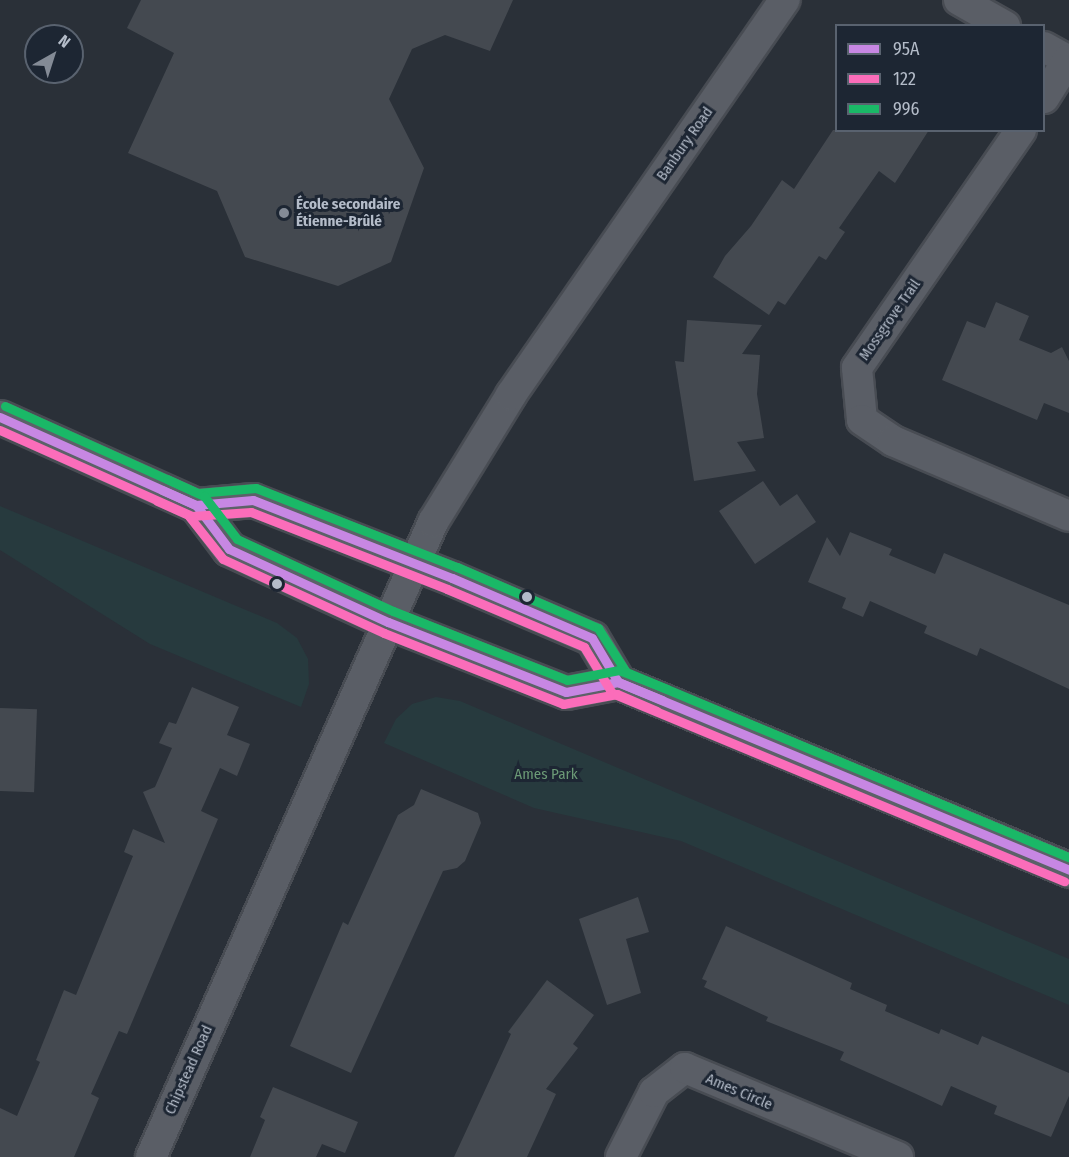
<!DOCTYPE html>
<meta charset="utf-8">
<style>
body{margin:0}
#map{position:relative;width:1069px;height:1157px;overflow:hidden;background:#2a3038;font-family:"Fira Sans Condensed",sans-serif}
div>[style]{position:absolute}
.green>*{inset:0;background:#273a3e}
.building>*{inset:0;background:#444950;transform-origin:0 0}
.roads{filter:drop-shadow(2px 0 #484c53) drop-shadow(-2px 0 #484c53) drop-shadow(0 2px #484c53) drop-shadow(0 -2px #484c53)}
.minor>*{height:30px;margin:-15px;padding:0 15px;transform-origin:15px;border-radius:15px;background:#5a5e66}
.major>*{height:33px;margin:-16.5px;padding:0 16.5px;transform-origin:16.5px;border-radius:16.5px;background:#5c6168}
.bus-1>*{height:9px;margin:-4.5px;padding:0 4.5px;transform-origin:4.5px;border-radius:4.5px;background:#c787e3}
.bus-2>*{height:9px;margin:-4.5px;padding:0 4.5px;transform-origin:4.5px;border-radius:4.5px;background:#fb6dba}
.bus-3>*{height:9px;margin:-4.5px;padding:0 4.5px;transform-origin:4.5px;border-radius:4.5px;background:#1ab867}
.dots>*{width:16px;height:16px;translate:-50% -50%;box-sizing:border-box;border:3px solid #1d2633;border-radius:50%}
span{translate:-50% -50%;white-space:nowrap;text-align:center;line-height:1.15;-webkit-text-stroke:6px #1d2633;paint-order:stroke}
.street-label{font-size:15px;color:#b4bcc9}
.poi-label{font-size:15px;color:#b4bcc9;font-weight:700}
.left{translate:0 -50%;text-align:left}
.park-label{font-size:15px;color:#6b9a76}
.legend{position:absolute;left:835px;top:24px;width:210px;height:108px;box-sizing:border-box;background:#1d2633;border:2px solid #59626f;margin:0;padding:8px 10px;list-style:none;font-size:18px;color:#b4bcc9}
.legend li{display:flex;align-items:center;gap:12px;height:30px}
.legend b{width:30px;border:2px solid #59626f}
.north{position:absolute;left:24px;top:24px;width:60px;height:60px;box-sizing:border-box;background:#1d2633;border:2px solid #59626f;border-radius:50%;rotate:39deg;font-size:16px;font-weight:700;line-height:24px;text-align:center;color:#b4bcc9}
.north::after{content:'';display:block;margin:auto;width:21px;height:27px;background:#848b96;clip-path:polygon(50% 0,100% 100%,50% 72%,0 100%)}
</style>
<div id="map">
<div class="green">
<i style="clip-path:polygon(0 506px,277px 623px,297px 638px,308px 659px,309px 684px,301px 707px,150px 644px,0 550px)"></i>
<i style="clip-path:polygon(436px 697px,460px 701px,1069px 959px,1069px 1005px,681px 841px,534px 808px,384px 743px,396px 719px,412px 704px)"></i>
</div>
<div class="building">
<i style="clip-path:polygon(141px 0,513px 0,490px 51px,445px 35px,412px 49px,389px 99px,424px 168px,391px 262px,338px 286px,245px 257px,217px 191px,128px 153px,174px 53px,127px 28px)"></i>
<i style="clip-path:polygon(833px 130px,929px 130px,895px 183px,879px 171px,839px 228px,845px 232px,826px 260px,819px 256px,785px 305px,778px 301px,769px 315px,713px 277px,725px 256px,751px 226px,782px 180px,794px 189px)"></i>
<i style="clip-path:polygon(996px 302px,1029px 316px,1019px 340px,1051px 353px,1062px 347px,1069px 361px,1069px 413px,1044px 403px,1037px 420px,942px 380px,967px 321px,985px 328px)"></i>
<i style="clip-path:polygon(687px 320px,762px 325px,742px 354px,760px 355px,757px 394px,764px 438px,737px 442px,756px 471px,694px 481px,675px 361px,684px 362px)"></i>
<i style="clip-path:polygon(763px 481px,780px 506px,797px 494px,816px 522px,755px 564px,719px 511px)"></i>
<i style="clip-path:polygon(850px 532px,892px 549px,889px 555px,935px 574px,944px 553px,1069px 605px,1069px 689px,980px 648px,977px 656px,924px 633px,927px 626px,870px 601px,863px 617px,842px 608px,846px 598px,808px 582px,827px 537px,840px 556px)"></i>
<i style="clip-path:polygon(192px 687px,239px 707px,227px 735px,250px 744px,237px 776px,220px 768px,201px 811px,218px 819px,127px 1034px,119px 1031px,91px 1094px,99px 1098px,74px 1157px,0 1157px,0 1108px,17px 1116px,40px 1062px,36px 1060px,64px 990px,76px 995px,133px 856px,124px 852px,133px 829px,165px 843px,143px 792px,155px 787px,172px 748px,159px 743px,169px 722px,176px 724px)"></i>
<i style="left:0;top:708px;width:37px;height:83px;rotate:2deg"></i>
<i style="clip-path:polygon(421px 789px,478px 813px,481px 823px,465px 861px,457px 868px,443px 871px,351px 1073px,290px 1046px,343px 922px,348px 925px,398px 815px,414px 805px)"></i>
<i style="clip-path:polygon(638px 897px,649px 932px,626px 939px,641px 993px,607px 1005px,579px 919px)"></i>
<i style="clip-path:polygon(726px 926px,852px 983px,850px 989px,887px 1005px,885px 1011px,939px 1034px,941px 1029px,978px 1045px,982px 1036px,1069px 1073px,1069px 1096px,1051px 1137px,994px 1114px,997px 1106px,951px 1086px,942px 1106px,914px 1093px,840px 1060px,844px 1052px,766px 1021px,768px 1017px,704px 987px,707px 981px,702px 979px)"></i>
<i style="clip-path:polygon(547px 980px,594px 1015px,573px 1044px,578px 1048px,546px 1089px,556px 1094px,527px 1157px,454px 1157px,511px 1034px,508px 1032px)"></i>
<i style="clip-path:polygon(273px 1087px,358px 1122px,345px 1153px,322px 1144px,316px 1157px,250px 1157px,265px 1120px,260px 1117px)"></i>
</div>
<div class="roads">
<div class="minor">
<i style="left:959px;top:0;width:53px;rotate:29.5deg"></i>
<i style="left:1044px;top:47px;width:29px;rotate:29deg"></i>
<i style="left:1044px;top:98px;width:45px;rotate:-57.7deg"></i>
<i style="left:1021px;top:130px;width:289px;rotate:124.6deg"></i>
<i style="left:857px;top:368px;width:52px;rotate:84.5deg"></i>
<i style="left:862px;top:420px;width:37px;rotate:34deg"></i>
<i style="left:893px;top:441px;width:191px;rotate:23.1deg"></i>
<i style="left:151px;top:1157px;width:695px;rotate:-66.05deg"></i>
<i style="left:433px;top:522px;width:149px;rotate:-58.4deg"></i>
<i style="left:511px;top:395px;width:481px;rotate:-55.3deg"></i>
<i style="left:621px;top:1157px;width:73px;rotate:-63.1deg"></i>
<i style="left:654px;top:1092px;width:39px;rotate:-38deg"></i>
<i style="left:685px;top:1068px;width:231px;rotate:22.7deg"></i>
</div>
<div class="major">
<i style="left:0;top:417px;width:215px;rotate:24.2deg"></i>
<i style="left:196px;top:505px;width:55px;rotate:53.1deg"></i>
<i style="left:229px;top:549px;width:175px;rotate:24.7deg"></i>
<i style="left:388px;top:622px;width:191px;rotate:21.5deg"></i>
<i style="left:566px;top:692px;width:53px;rotate:-10.9deg"></i>
<i style="left:618px;top:682px;width:489px;rotate:22.6deg"></i>
<i style="left:196px;top:505px;width:57px;rotate:-5deg"></i>
<i style="left:253px;top:500px;width:214px;rotate:21.4deg"></i>
<i style="left:452px;top:578px;width:152px;rotate:23.2deg"></i>
<i style="left:592px;top:638px;width:51px;rotate:59.4deg"></i>
</div>
</div>
<div class="bus-1">
<i style="left:0;top:417px;width:215px;rotate:24.2deg"></i>
<i style="left:196px;top:505px;width:57px;rotate:-5deg"></i>
<i style="left:253px;top:500px;width:214px;rotate:21.4deg"></i>
<i style="left:452px;top:578px;width:152px;rotate:23.2deg"></i>
<i style="left:592px;top:638px;width:51px;rotate:59.4deg"></i>
<i style="left:618px;top:682px;width:489px;rotate:22.6deg"></i>
<i style="left:162px;top:490px;width:37px;rotate:24deg"></i>
<i style="left:196px;top:505px;width:55px;rotate:53.1deg"></i>
<i style="left:229px;top:549px;width:175px;rotate:24.7deg"></i>
<i style="left:388px;top:622px;width:191px;rotate:21.5deg"></i>
<i style="left:566px;top:692px;width:53px;rotate:-10.9deg"></i>
<i style="left:618px;top:682px;width:48px;rotate:22.2deg"></i>
</div>
<div class="bus-2">
<i style="left:0;top:430px;width:210px;rotate:24.1deg"></i>
<i style="left:192px;top:516px;width:59px;rotate:-3.9deg"></i>
<i style="left:251px;top:512px;width:211px;rotate:21.4deg"></i>
<i style="left:447px;top:589px;width:149px;rotate:22.9deg"></i>
<i style="left:584px;top:647px;width:54px;rotate:58.7deg"></i>
<i style="left:612px;top:693px;width:490px;rotate:22.6deg"></i>
<i style="left:157px;top:501px;width:34px;rotate:24deg"></i>
<i style="left:188px;top:515px;width:56px;rotate:51.5deg"></i>
<i style="left:223px;top:559px;width:177px;rotate:24.7deg"></i>
<i style="left:384px;top:633px;width:193px;rotate:21.6deg"></i>
<i style="left:563px;top:704px;width:55px;rotate:-10.5deg"></i>
<i style="left:617px;top:694px;width:43px;rotate:23deg"></i>
</div>
<div class="bus-3">
<i style="left:5px;top:406px;width:212px;rotate:24.3deg"></i>
<i style="left:198px;top:493px;width:58px;rotate:-4.9deg"></i>
<i style="left:256px;top:488px;width:216px;rotate:21.5deg"></i>
<i style="left:457px;top:567px;width:154px;rotate:23.4deg"></i>
<i style="left:598px;top:628px;width:52px;rotate:57.5deg"></i>
<i style="left:626px;top:672px;width:480px;rotate:22.7deg"></i>
<i style="left:167px;top:479px;width:41px;rotate:24.7deg"></i>
<i style="left:204px;top:496px;width:54px;rotate:52.5deg"></i>
<i style="left:237px;top:539px;width:172px;rotate:24.8deg"></i>
<i style="left:393px;top:611px;width:187px;rotate:21.6deg"></i>
<i style="left:567px;top:680px;width:53px;rotate:-10.9deg"></i>
<i style="left:619px;top:670px;width:52px;rotate:21.6deg"></i>
</div>
<div class="dots">
<i style="left:284px;top:213px;background:#848b96"></i>
<i style="left:277px;top:584px;background:#b4bcc9"></i>
<i style="left:527px;top:597px;background:#b4bcc9"></i>
</div>
<div class="street-label">
<span style="left:685px;top:144px;rotate:-55deg">Banbury Road</span>
<span style="left:890px;top:320px;rotate:-55deg">Mossgrove Trail</span>
<span style="left:189px;top:1070px;rotate:-66deg">Chipstead Road</span>
<span style="left:739px;top:1092px;rotate:23deg">Ames Circle</span>
</div>
<div class="poi-label">
<span class="left" style="left:296px;top:213px">École secondaire<br>Étienne-Brûlé</span>
</div>
<div class="park-label">
<span style="left:546px;top:775px">Ames Park</span>
</div>
<ul class="legend">
<li><b style="height:8px;background:#c787e3"></b>95A</li>
<li><b style="height:8px;background:#fb6dba"></b>122</li>
<li><b style="height:8px;background:#1ab867"></b>996</li>
</ul>
<div class="north">N</div>
</div>
